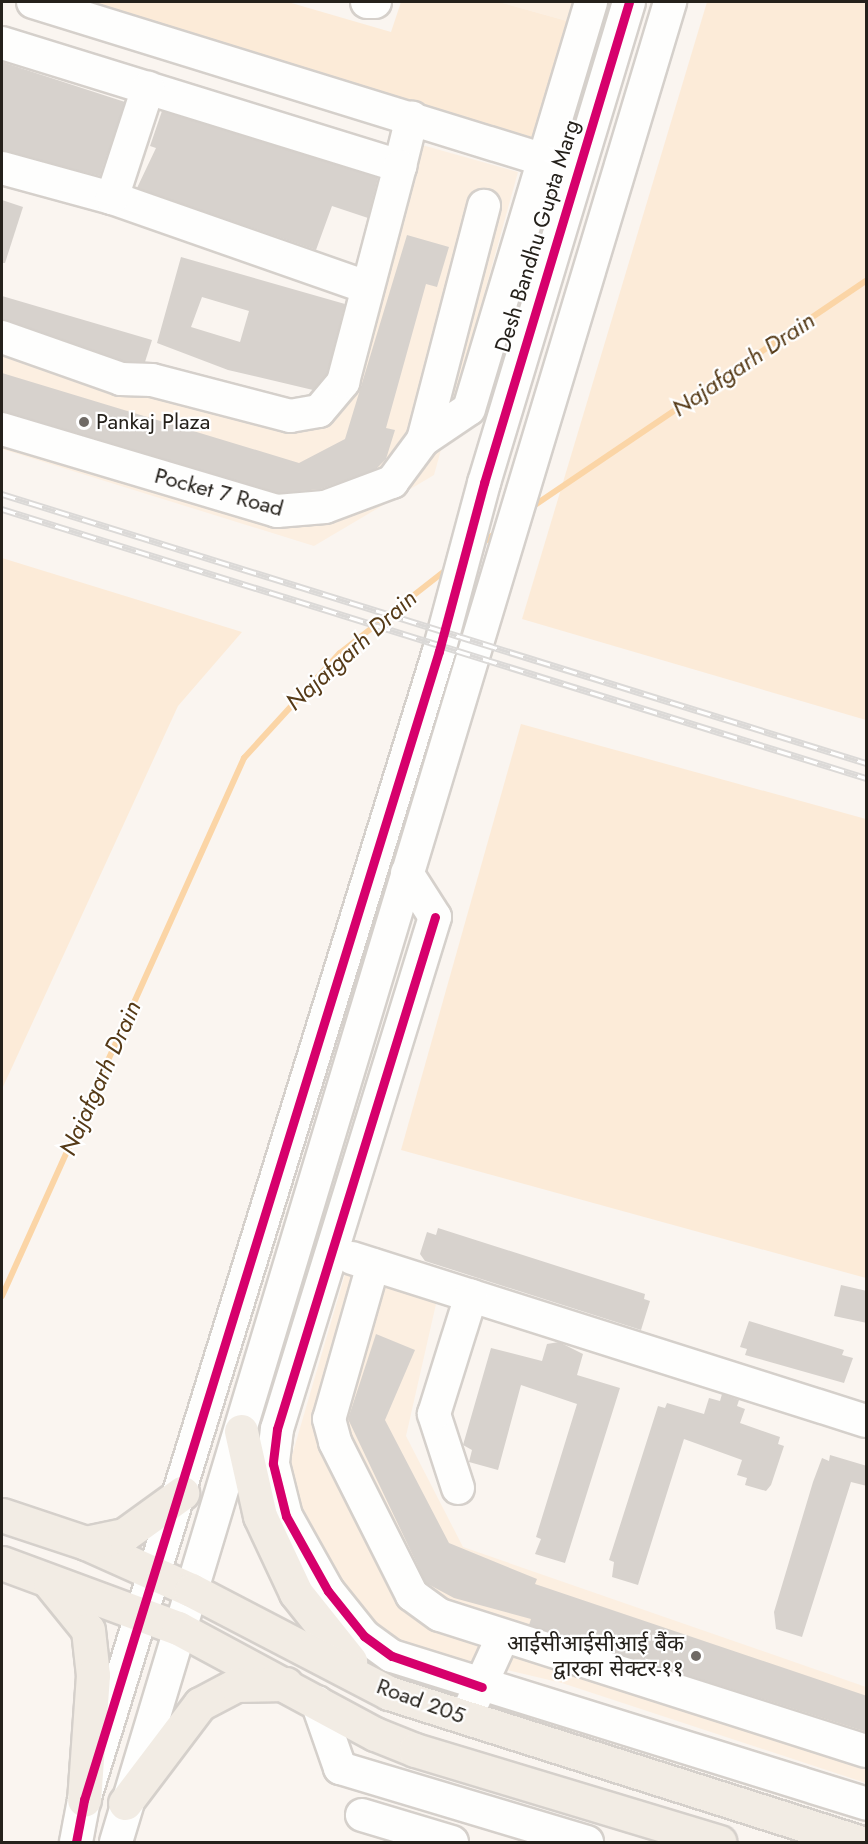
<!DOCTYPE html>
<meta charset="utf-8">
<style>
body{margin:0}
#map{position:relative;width:868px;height:1844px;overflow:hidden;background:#faf5f0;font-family:Jost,"Noto Sans Devanagari",sans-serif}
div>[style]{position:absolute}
.built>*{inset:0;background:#fcefe1}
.green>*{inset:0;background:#fcebd8}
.stream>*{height:6px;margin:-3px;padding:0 3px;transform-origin:3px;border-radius:3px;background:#fbd5a6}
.building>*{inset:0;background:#d7d2cd}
.roads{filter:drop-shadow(2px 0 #d5d0cb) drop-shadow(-2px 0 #d5d0cb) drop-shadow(0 2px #d5d0cb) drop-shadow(0 -2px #d5d0cb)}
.minor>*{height:32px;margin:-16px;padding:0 16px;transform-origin:16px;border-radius:16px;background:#fefefd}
.major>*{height:33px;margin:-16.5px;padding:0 16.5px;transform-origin:16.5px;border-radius:16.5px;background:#f2ece4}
.rail>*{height:7px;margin-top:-3.5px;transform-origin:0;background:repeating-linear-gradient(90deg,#fff 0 14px,#dbd9d7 0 28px);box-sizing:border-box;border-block:2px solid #dbd9d7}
.cycleway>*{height:9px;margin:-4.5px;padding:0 4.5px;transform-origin:4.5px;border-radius:4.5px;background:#d6006c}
.dots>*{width:16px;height:16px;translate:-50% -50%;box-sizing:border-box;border:3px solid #fff;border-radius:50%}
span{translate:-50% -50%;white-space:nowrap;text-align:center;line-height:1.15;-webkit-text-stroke:4.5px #fff;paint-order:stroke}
.street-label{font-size:22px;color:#25211b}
.poi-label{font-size:22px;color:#25211b}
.left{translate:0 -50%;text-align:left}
.right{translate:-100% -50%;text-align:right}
.water-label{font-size:24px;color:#553a17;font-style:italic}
.frame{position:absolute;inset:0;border:3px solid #25211b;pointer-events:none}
</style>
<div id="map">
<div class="built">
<i style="clip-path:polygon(499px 2px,573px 2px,567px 21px)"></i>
<i style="clip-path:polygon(422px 145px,518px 172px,434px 475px,314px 546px,2px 449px,2px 346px,282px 427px,344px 401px)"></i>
<i style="clip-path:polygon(346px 1271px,436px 1304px,406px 1436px,463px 1547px,866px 1687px,866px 1783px,562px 1683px,393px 1643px,369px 1624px,346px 1594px,299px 1509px,288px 1469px)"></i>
</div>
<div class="green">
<i style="clip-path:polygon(76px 2px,288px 2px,391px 32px,401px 2px,499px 2px,567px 21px,532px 137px)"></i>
<i style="clip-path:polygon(707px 2px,866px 2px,866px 720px,522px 619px)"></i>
<i style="clip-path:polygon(2px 558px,242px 632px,178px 706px,2px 1089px)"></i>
<i style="clip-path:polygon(521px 724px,866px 819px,866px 1278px,401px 1150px)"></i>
</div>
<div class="stream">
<i style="left:529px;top:509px;width:407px;rotate:-34.1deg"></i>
<i style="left:478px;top:546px;width:26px;rotate:-36deg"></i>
<i style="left:2px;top:1296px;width:590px;rotate:-65.78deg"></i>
<i style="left:244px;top:758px;width:142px;rotate:-47.6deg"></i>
<i style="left:340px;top:653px;width:141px;rotate:-38.1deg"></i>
</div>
<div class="building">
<i style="clip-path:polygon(2px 62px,125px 102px,100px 176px,2px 151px)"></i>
<i style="clip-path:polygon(162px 111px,378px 178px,368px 218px,332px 206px,316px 250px,137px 188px,156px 148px,150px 146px)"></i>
<i style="clip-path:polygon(2px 200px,23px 207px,5px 263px,2px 263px)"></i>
<i style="clip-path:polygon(407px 235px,449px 247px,437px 287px,426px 284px,386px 428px,395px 430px,386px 459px,376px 469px,321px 489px,279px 493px,2px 412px,2px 373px,299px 463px,345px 439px)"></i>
<i style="clip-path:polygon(evenodd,181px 257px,345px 304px,327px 374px,313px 390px,228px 370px,157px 343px,181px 257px,202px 297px,249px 311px,240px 342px,191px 327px,202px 297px)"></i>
<i style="clip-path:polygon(2px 296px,152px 340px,145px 362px,124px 361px,2px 319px)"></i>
<i style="clip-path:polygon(438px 1228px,645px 1294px,644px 1299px,650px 1301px,641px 1330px,425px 1261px,420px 1254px,427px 1232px,436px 1235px)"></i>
<i style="clip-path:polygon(841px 1285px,867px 1291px,867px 1323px,834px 1316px)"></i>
<i style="clip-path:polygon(749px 1321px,844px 1350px,842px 1355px,853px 1358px,844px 1383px,745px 1355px,747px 1349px,740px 1347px)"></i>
<i style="clip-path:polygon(376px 1334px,415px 1350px,385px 1420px,449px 1543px,537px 1579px,535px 1584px,867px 1696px,867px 1732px,529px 1625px,531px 1619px,454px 1598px,426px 1583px,348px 1419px)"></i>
<i style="clip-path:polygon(559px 1342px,583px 1354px,577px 1375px,620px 1388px,565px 1563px,535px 1554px,541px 1539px,536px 1537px,577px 1404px,521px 1385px,498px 1470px,469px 1462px,472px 1450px,463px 1445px,491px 1348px,542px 1361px,547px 1344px)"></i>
<i style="clip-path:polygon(722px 1394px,739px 1400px,737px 1406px,745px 1409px,740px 1423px,780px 1437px,778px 1444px,784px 1446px,771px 1485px,766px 1491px,745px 1485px,747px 1478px,737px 1475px,742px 1460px,684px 1439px,638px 1585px,612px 1577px,614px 1562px,609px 1560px,658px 1406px,665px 1408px,667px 1403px,704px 1414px,709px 1398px,720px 1401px)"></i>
<i style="clip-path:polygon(830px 1455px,867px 1466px,867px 1486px,851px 1482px,802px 1637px,776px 1629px,774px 1612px,813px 1482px,822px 1458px,829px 1461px)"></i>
</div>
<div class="roads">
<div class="minor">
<i style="left:33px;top:2px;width:559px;rotate:17.17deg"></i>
<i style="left:367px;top:2px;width:8px"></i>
<i style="left:2px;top:43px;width:417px;rotate:17.2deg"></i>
<i style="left:400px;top:166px;width:50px;rotate:-76.2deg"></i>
<i style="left:2px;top:168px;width:114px;rotate:15.3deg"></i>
<i style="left:112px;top:198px;width:269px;rotate:19.3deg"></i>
<i style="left:112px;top:198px;width:116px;rotate:-71.9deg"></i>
<i style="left:2px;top:337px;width:126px;rotate:19.4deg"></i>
<i style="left:121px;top:379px;width:31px;rotate:2deg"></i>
<i style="left:152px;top:380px;width:143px;rotate:14.6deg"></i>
<i style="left:290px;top:416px;width:29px;rotate:-10deg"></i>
<i style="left:319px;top:411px;width:38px;rotate:-50deg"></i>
<i style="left:343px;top:382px;width:223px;rotate:-75.2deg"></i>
<i style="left:2px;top:429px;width:287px;rotate:16.6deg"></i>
<i style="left:277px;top:511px;width:48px;rotate:-4.8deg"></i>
<i style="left:325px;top:507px;width:72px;rotate:-20.5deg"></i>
<i style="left:392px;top:482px;width:52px;rotate:-53.6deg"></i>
<i style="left:423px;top:440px;width:55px;rotate:-34deg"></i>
<i style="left:469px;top:409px;width:425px;rotate:-73.3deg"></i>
<i style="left:423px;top:440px;width:242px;rotate:-75.4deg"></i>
<i style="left:407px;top:873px;width:52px;rotate:57.5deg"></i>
<i style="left:435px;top:917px;width:536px;rotate:107.15deg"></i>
<i style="left:277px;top:1429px;width:35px;rotate:97deg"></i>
<i style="left:273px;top:1464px;width:54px;rotate:76deg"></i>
<i style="left:286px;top:1516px;width:86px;rotate:60.8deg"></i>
<i style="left:328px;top:1591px;width:58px;rotate:51.3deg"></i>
<i style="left:364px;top:1636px;width:34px;rotate:36deg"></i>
<i style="left:392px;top:1656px;width:497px;rotate:17.3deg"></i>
<i style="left:352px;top:1258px;width:539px;rotate:17.59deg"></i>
<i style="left:373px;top:1265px;width:160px;rotate:105.9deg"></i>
<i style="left:329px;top:1419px;width:24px;rotate:75deg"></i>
<i style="left:335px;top:1442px;width:171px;rotate:63.3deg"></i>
<i style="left:412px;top:1595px;width:34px;rotate:36deg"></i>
<i style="left:440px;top:1615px;width:447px;rotate:17.7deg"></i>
<i style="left:458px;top:1488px;width:78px;rotate:-108deg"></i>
<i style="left:434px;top:1414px;width:124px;rotate:-72.6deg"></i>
<i style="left:317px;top:1702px;width:70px;rotate:70.8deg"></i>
<i style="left:340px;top:1768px;width:258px;rotate:16.7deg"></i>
<i style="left:471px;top:1706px;width:77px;rotate:-65.4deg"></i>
<i style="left:362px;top:1815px;width:94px;rotate:16.7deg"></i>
<i style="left:76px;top:1842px;width:43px;rotate:-79.2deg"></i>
<i style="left:84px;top:1800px;width:1203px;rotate:-72.83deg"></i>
<i style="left:439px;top:651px;width:174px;rotate:-75deg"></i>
<i style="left:484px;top:483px;width:502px;rotate:-73.22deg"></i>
<i style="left:116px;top:1842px;width:1922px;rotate:-73.24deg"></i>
</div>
<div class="major">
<i style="left:241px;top:1431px;width:87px;rotate:77.4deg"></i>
<i style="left:260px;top:1516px;width:85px;rotate:64.9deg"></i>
<i style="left:296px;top:1593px;width:87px;rotate:51.5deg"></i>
<i style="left:2px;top:1515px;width:89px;rotate:18.4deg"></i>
<i style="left:86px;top:1543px;width:115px;rotate:24.1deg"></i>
<i style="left:191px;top:1590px;width:223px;rotate:27.5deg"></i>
<i style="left:389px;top:1693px;width:493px;rotate:17.6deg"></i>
<i style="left:86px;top:1543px;width:39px;rotate:-12deg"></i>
<i style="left:124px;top:1535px;width:72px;rotate:-35.9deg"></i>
<i style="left:2px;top:1563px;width:188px;rotate:20.3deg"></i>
<i style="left:178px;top:1628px;width:224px;rotate:28.3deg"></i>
<i style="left:375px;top:1734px;width:43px;rotate:21.8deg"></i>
<i style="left:415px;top:1750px;width:318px;rotate:16.8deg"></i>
<i style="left:50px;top:1583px;width:60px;rotate:51deg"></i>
<i style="left:88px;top:1630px;width:45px;rotate:83.7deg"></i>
<i style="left:93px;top:1675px;width:125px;rotate:94.1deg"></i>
<i style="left:125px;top:1803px;width:124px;rotate:-52.9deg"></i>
<i style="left:200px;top:1704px;width:41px;rotate:-27.8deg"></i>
<i style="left:236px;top:1685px;width:50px;rotate:-1.1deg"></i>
</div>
</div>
<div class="rail">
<i style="left:2px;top:494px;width:905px;rotate:17.29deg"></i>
<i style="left:2px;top:509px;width:905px;rotate:17.29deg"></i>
</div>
<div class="cycleway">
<i style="left:435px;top:917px;width:536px;rotate:107.15deg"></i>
<i style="left:277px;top:1429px;width:35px;rotate:97deg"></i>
<i style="left:273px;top:1464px;width:54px;rotate:76deg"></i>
<i style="left:286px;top:1516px;width:86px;rotate:60.8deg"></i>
<i style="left:328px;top:1591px;width:58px;rotate:51.3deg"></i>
<i style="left:364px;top:1636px;width:34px;rotate:36deg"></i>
<i style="left:392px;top:1656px;width:95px;rotate:19deg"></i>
<i style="left:76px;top:1842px;width:43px;rotate:-79.2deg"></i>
<i style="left:84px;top:1800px;width:1203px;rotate:-72.83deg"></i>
<i style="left:439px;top:651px;width:174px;rotate:-75deg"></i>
<i style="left:484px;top:483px;width:502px;rotate:-73.22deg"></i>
</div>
<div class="dots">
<i style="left:84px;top:422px;background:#706b66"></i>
<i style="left:696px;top:1656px;background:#706b66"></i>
</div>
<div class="street-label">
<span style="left:537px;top:236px;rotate:-73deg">Desh Bandhu Gupta Marg</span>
<span style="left:219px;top:492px;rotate:15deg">Pocket 7 Road</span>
<span style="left:421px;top:1701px;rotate:20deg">Road 205</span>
</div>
<div class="poi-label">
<span class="left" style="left:96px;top:422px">Pankaj Plaza</span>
<span class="right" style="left:684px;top:1656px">आईसीआईसीआई बैंक<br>द्वारका सेक्टर-११</span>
</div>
<div class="water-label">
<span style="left:743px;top:364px;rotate:-34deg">Najafgarh Drain</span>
<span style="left:351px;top:650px;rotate:-42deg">Najafgarh Drain</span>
<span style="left:100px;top:1078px;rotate:-66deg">Najafgarh Drain</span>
</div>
<div class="frame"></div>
</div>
